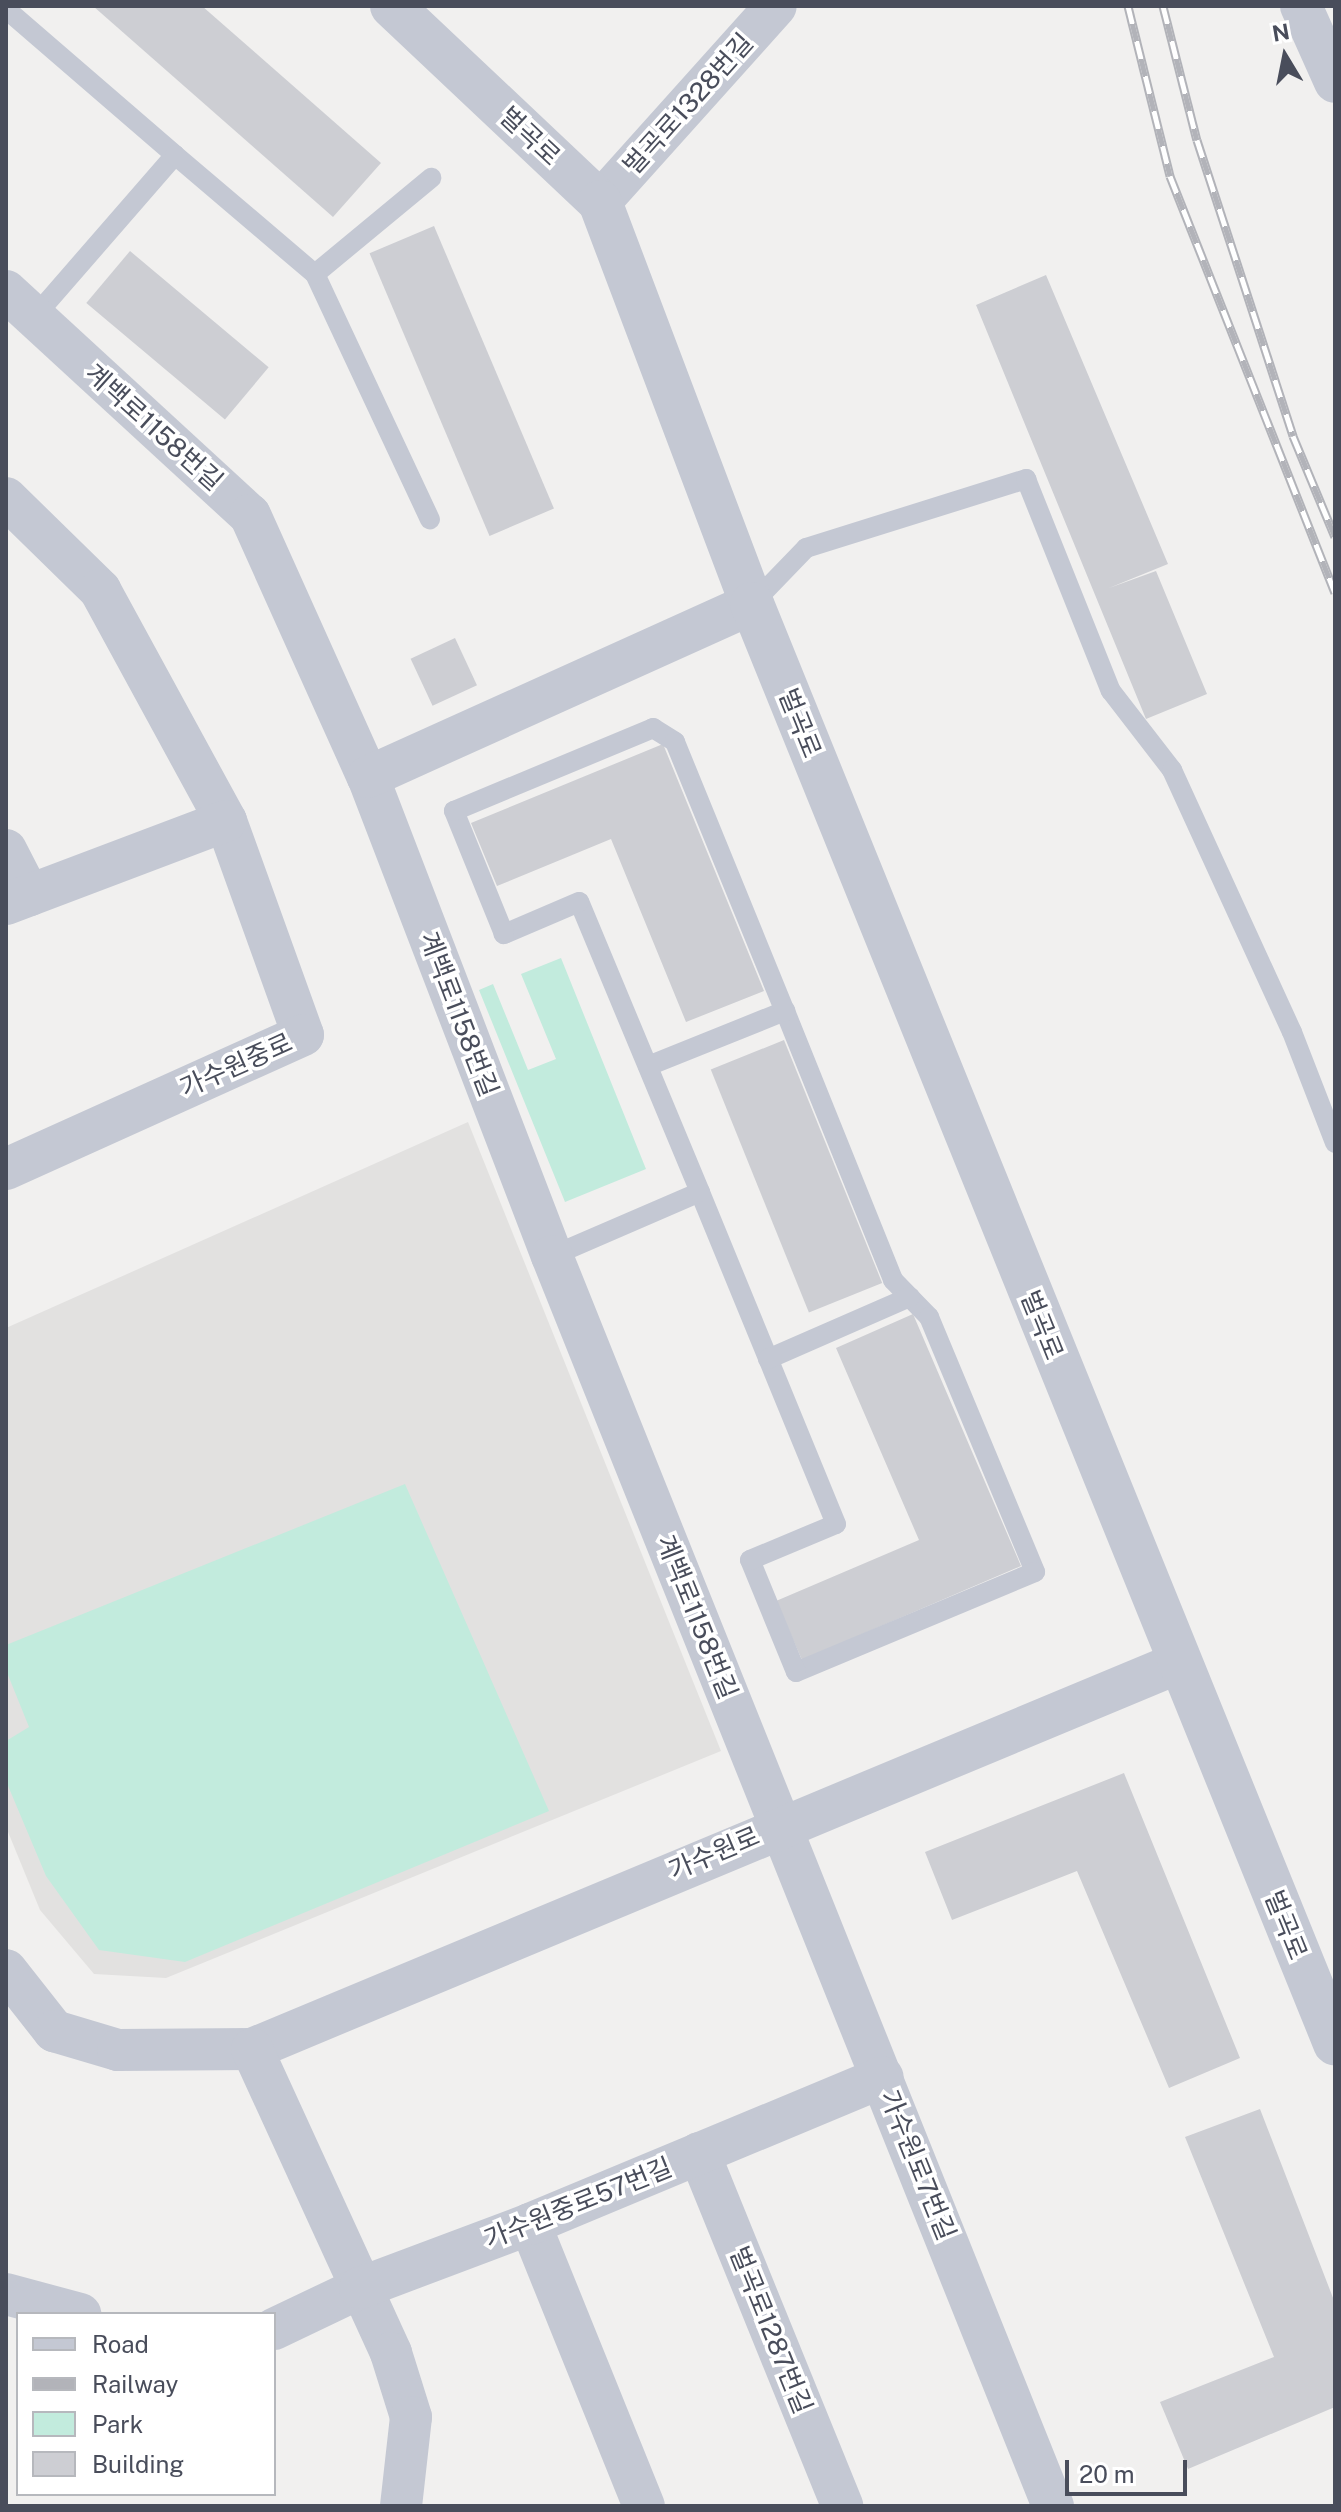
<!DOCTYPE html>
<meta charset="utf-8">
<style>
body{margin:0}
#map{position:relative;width:1341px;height:2512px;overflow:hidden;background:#f1f0ef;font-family:"Public Sans","Noto Sans KR",sans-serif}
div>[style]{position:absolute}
.education>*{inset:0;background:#e2e1e0}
.green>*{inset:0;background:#c2ebdd}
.building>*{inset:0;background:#cdced3;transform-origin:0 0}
.service>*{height:20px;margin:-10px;padding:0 10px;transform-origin:10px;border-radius:10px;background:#c4c8d3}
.minor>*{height:42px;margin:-21px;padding:0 21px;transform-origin:21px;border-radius:21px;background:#c4c8d3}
.tertiary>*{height:44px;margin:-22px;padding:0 22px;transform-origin:22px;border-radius:22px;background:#c4c8d3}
.rail>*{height:9px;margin-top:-4.5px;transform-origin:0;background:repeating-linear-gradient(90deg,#fff 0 18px,#b2b3b9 0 36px);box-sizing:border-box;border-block:2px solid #b2b3b9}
span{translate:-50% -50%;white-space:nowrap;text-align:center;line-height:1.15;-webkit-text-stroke:7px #fff;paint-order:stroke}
.street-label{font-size:26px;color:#494d5b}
.frame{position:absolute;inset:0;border:8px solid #494d5b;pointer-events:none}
.legend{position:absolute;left:16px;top:2312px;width:260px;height:184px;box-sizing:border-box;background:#fff;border:2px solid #b6b8bd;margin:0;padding:10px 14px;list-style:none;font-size:24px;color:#494d5b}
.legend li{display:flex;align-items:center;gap:16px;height:40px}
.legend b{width:40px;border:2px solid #b6b8bd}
.north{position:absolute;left:1245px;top:16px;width:80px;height:80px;-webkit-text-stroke:6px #fff;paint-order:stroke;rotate:350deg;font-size:22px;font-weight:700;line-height:32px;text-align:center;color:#494d5b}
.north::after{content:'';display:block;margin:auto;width:28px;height:36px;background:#494d5b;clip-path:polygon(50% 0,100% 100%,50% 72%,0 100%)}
.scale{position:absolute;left:1065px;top:2460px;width:122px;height:36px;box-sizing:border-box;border:4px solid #494d5b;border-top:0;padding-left:10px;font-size:24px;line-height:28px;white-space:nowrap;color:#494d5b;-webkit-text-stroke:6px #fff;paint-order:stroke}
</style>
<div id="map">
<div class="education">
<i style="clip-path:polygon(468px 1122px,721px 1751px,166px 1978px,94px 1974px,40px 1910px,6px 1827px,6px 1328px)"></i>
</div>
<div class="green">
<i style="clip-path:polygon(561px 958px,646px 1169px,565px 1202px,479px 990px,493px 984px,528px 1070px,556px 1059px,521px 974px)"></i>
<i style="clip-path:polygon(405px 1484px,549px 1811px,185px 1962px,99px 1950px,46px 1876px,6px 1781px,6px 1741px,29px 1727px,6px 1670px,6px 1645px)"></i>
</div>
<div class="building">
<i style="clip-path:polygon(93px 6px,202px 6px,381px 163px,333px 217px)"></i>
<i style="left:434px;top:226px;width:307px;height:70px;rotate:67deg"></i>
<i style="left:130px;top:251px;width:181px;height:68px;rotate:40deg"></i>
<i style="clip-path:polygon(1046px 275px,1168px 564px,1109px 588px,1156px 571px,1207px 694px,1146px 719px,976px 305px)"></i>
<i style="left:455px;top:638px;width:52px;height:49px;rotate:65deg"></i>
<i style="clip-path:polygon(663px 744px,764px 991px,686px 1022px,611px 839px,497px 886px,471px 823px)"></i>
<i style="left:784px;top:1040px;width:262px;height:79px;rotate:68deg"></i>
<i style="clip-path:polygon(913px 1314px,1021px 1566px,802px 1660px,776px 1601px,919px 1540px,836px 1348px)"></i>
<i style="clip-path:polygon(1124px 1773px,1240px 2058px,1169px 2088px,1077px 1871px,952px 1920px,925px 1852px)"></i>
<i style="clip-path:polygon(1260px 2109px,1335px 2303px,1335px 2407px,1188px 2469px,1160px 2402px,1274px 2357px,1185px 2137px)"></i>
</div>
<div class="service">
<i style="left:6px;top:9px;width:223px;rotate:40.8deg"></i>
<i style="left:175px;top:155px;width:215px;rotate:131deg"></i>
<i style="left:175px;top:155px;width:184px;rotate:40.4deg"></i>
<i style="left:315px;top:274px;width:271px;rotate:64.9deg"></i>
<i style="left:315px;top:274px;width:151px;rotate:-39.6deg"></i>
<i style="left:752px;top:604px;width:78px;rotate:-46deg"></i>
<i style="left:806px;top:548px;width:231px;rotate:-17.4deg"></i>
<i style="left:1026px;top:479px;width:228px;rotate:68.2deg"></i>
<i style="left:1111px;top:691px;width:100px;rotate:52.3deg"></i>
<i style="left:1172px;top:770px;width:288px;rotate:65.4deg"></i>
<i style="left:1292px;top:1032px;width:119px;rotate:68.8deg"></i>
<i style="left:648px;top:1066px;width:148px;rotate:-21.9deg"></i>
<i style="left:785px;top:1011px;width:290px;rotate:68.1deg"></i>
<i style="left:893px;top:1280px;width:52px;rotate:45.8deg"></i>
<i style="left:929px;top:1317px;width:276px;rotate:67.4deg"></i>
<i style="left:1035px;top:1572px;width:259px;rotate:157.3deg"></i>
<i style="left:796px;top:1672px;width:121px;rotate:-112.3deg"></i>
<i style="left:750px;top:1560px;width:93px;rotate:-22.7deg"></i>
<i style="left:836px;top:1524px;width:359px;rotate:-112.3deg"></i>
<i style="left:552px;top:1256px;width:161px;rotate:-23.4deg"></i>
<i style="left:700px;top:1192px;width:314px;rotate:-112.6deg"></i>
<i style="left:579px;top:902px;width:82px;rotate:156.9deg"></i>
<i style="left:504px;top:934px;width:133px;rotate:-112.1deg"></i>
<i style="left:454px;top:811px;width:216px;rotate:-22.6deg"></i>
<i style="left:653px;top:728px;width:26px;rotate:32deg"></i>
<i style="left:675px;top:742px;width:291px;rotate:67.8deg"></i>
<i style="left:768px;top:1359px;width:155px;rotate:-23.6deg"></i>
</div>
<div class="minor">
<i style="left:1301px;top:6px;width:83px;rotate:65.9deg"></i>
<i style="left:600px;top:202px;width:263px;rotate:-48.1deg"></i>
<i style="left:6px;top:291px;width:331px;rotate:42.6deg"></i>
<i style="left:250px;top:515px;width:287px;rotate:65.8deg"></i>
<i style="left:368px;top:777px;width:513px;rotate:68.99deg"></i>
<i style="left:552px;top:1256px;width:1347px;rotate:68.16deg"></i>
<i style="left:6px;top:498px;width:132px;rotate:44.4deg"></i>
<i style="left:100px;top:590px;width:263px;rotate:61.4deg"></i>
<i style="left:226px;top:821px;width:227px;rotate:70.2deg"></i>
<i style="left:303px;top:1035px;width:326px;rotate:155.7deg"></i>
<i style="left:368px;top:777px;width:421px;rotate:-24.3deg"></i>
<i style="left:6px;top:850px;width:51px;rotate:62.9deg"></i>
<i style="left:6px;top:904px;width:235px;rotate:-20.7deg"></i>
<i style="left:6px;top:1970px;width:78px;rotate:51.8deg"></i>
<i style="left:54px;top:2031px;width:67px;rotate:16.5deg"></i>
<i style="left:118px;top:2050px;width:134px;rotate:-0.4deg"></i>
<i style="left:252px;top:2049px;width:1003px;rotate:-22.63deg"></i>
<i style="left:252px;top:2049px;width:334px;rotate:65.4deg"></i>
<i style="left:391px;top:2353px;width:67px;rotate:72.6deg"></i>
<i style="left:411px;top:2417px;width:90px;rotate:96.4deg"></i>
<i style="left:699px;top:2153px;width:381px;rotate:67.9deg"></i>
<i style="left:530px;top:2224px;width:304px;rotate:68deg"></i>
<i style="left:6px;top:2294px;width:77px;rotate:15.1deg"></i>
<i style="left:274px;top:2329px;width:95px;rotate:-25.5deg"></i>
<i style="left:360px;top:2288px;width:182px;rotate:-20.6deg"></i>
<i style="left:530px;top:2224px;width:382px;rotate:-22.6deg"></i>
</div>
<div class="tertiary">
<i style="left:392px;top:6px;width:286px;rotate:43.3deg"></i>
<i style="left:600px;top:202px;width:430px;rotate:69.3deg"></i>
<i style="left:752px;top:604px;width:1553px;rotate:67.95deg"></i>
</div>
<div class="rail">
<i style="left:1128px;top:6px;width:175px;rotate:76.1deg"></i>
<i style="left:1170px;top:176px;width:448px;rotate:68.4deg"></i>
<i style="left:1163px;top:6px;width:138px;rotate:75.8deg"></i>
<i style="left:1197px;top:140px;width:311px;rotate:72deg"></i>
<i style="left:1293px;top:436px;width:109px;rotate:67.4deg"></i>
</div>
<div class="street-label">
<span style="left:688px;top:104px;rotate:-48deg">벌곡로1328번길</span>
<span style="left:530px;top:136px;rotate:43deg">벌곡로</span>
<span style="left:154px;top:427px;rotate:42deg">계백로1158번길</span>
<span style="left:800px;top:723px;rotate:68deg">벌곡로</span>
<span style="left:459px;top:1014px;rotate:69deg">계백로1158번길</span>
<span style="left:236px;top:1065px;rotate:-24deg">가수원중로</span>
<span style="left:1042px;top:1325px;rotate:68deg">벌곡로</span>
<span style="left:697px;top:1617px;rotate:68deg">계백로1158번길</span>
<span style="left:714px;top:1853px;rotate:-23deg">가수원로</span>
<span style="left:1286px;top:1925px;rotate:68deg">벌곡로</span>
<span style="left:918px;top:2165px;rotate:68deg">가수원로7번길</span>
<span style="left:578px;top:2203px;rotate:-22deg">가수원중로57번길</span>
<span style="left:771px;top:2330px;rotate:68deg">벌곡로1287번길</span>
</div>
<div class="frame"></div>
<ul class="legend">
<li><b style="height:10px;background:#c4c8d3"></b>Road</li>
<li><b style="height:10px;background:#b2b3b9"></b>Railway</li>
<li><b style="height:22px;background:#c2ebdd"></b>Park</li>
<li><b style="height:22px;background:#cdced3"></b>Building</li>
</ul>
<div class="north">N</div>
<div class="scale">20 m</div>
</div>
